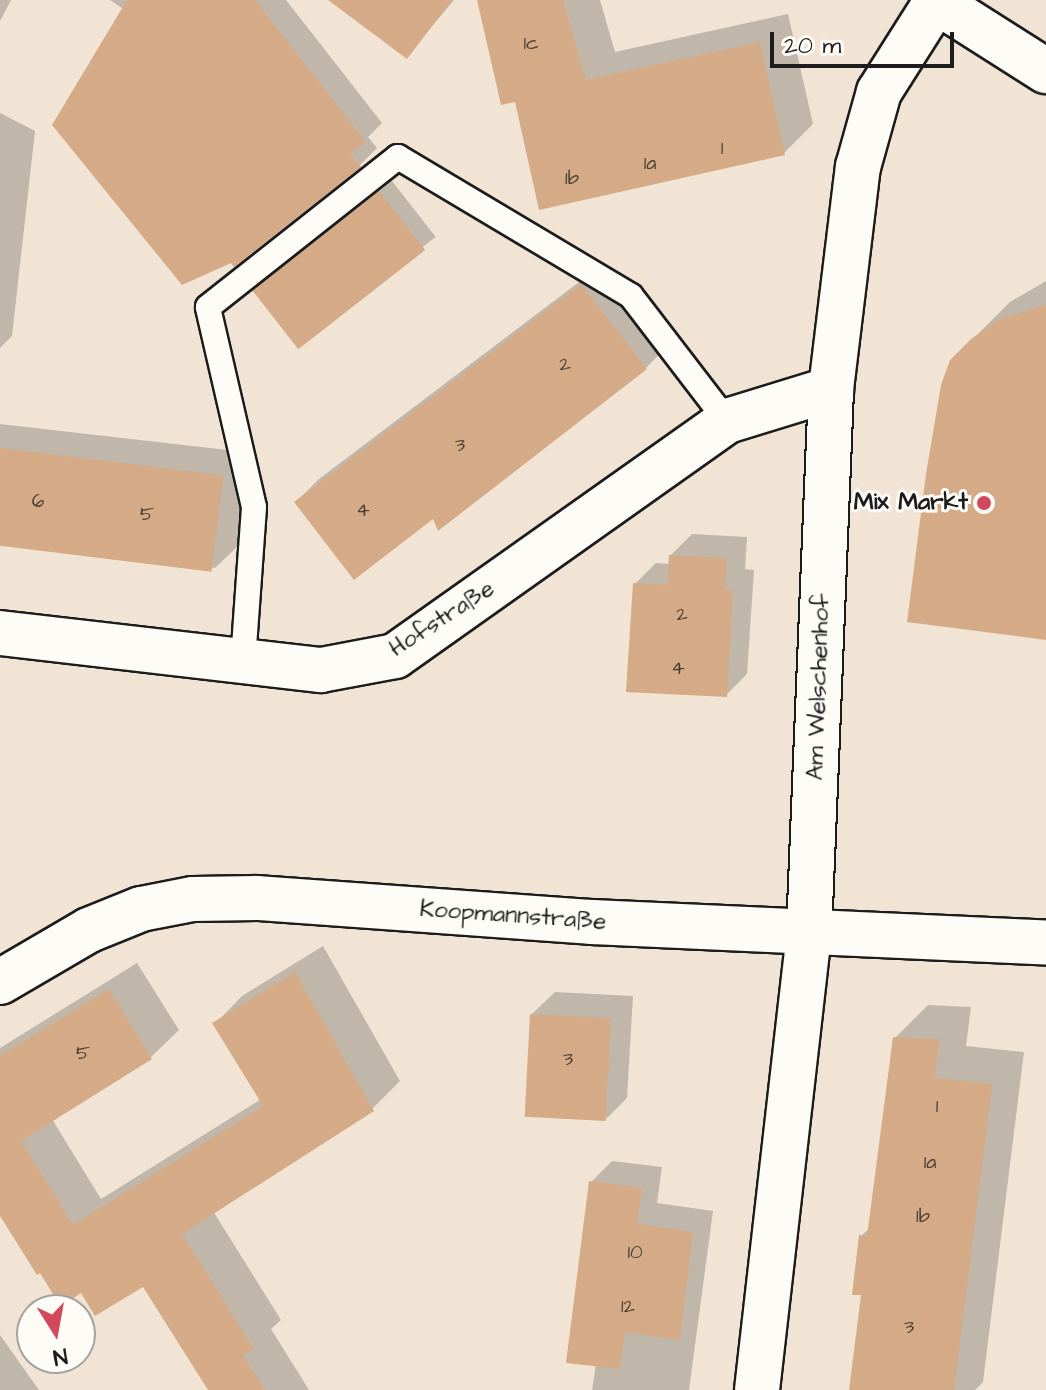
<!DOCTYPE html>
<meta charset="utf-8">
<style>
body{margin:0}
#map{position:relative;width:1046px;height:1390px;overflow:hidden;background:#f1e4d5;font-family:"Architects Daughter",sans-serif}
div>[style]{position:absolute}
.shadow>*{inset:0;background:#0003;transform-origin:0 0}
.building>*{inset:0;background:#d4ab86;transform-origin:0 0}
.roads{filter:drop-shadow(2px 0 #1c1c1c) drop-shadow(-2px 0 #1c1c1c) drop-shadow(0 2px #1c1c1c) drop-shadow(0 -2px #1c1c1c)}
.lane>*{height:24px;margin:-12px;padding:0 12px;transform-origin:12px;border-radius:12px;background:#fdfcf7}
.street>*{height:44px;margin:-22px;padding:0 22px;transform-origin:22px;border-radius:22px;background:#fdfcf7}
.secondary>*{height:44px;margin:-22px;padding:0 22px;transform-origin:22px;border-radius:22px;background:#fdfcf7}
.dots>*{width:22px;height:22px;translate:-50% -50%;box-sizing:border-box;border:4px solid #fdfcf7;border-radius:50%}
span{translate:-50% -50%;white-space:nowrap;text-align:center;line-height:1.15;-webkit-text-stroke:6px #fdfcf7;paint-order:stroke}
.number-label{font-size:20px;color:#4a4036}
.number-label span{-webkit-text-stroke-width:0}
.poi-label{font-size:24px;color:#1c1c1c;font-weight:700}
.right{translate:-100% -50%;text-align:right}
.street-label{font-size:24px;color:#1c1c1c}
.north{position:absolute;left:16px;top:1294px;width:80px;height:80px;box-sizing:border-box;background:#fdfcf7;border:2px solid #a3a29f;border-radius:50%;rotate:169deg;font-size:22px;font-weight:700;line-height:32px;text-align:center;color:#1c1c1c}
.north::after{content:'';display:block;margin:auto;width:28px;height:36px;background:#d1495b;clip-path:polygon(50% 0,100% 100%,50% 72%,0 100%)}
.scale{position:absolute;left:770px;top:32px;width:184px;height:36px;box-sizing:border-box;border:4px solid #1c1c1c;border-top:0;padding-left:10px;font-size:24px;line-height:28px;white-space:nowrap;color:#1c1c1c;-webkit-text-stroke:6px #fdfcf7;paint-order:stroke}
</style>
<div id="map">
<div class="shadow">
<i style="clip-path:polygon(0 0,11px 0,0 21px)"></i>
<i style="clip-path:polygon(110px 0,286px 0,382px 123px,368px 137px,377px 148px,359px 166px)"></i>
<i style="clip-path:polygon(331px 0,454px 0,407px 56px)"></i>
<i style="clip-path:polygon(487px 0,600px 0,615px 52px,788px 14px,813px 124px,784px 153px,517px 100px)"></i>
<i style="clip-path:polygon(0 113px,35px 131px,12px 336px,0 348px)"></i>
<i style="left:392px;top:181px;width:71px;height:176px;rotate:52deg"></i>
<i style="clip-path:polygon(604px 263px,668px 345px,646px 368px,434px 516px,296px 502px,319px 479px)"></i>
<i style="clip-path:polygon(1046px 281px,1046px 638px,951px 361px,1010px 302px)"></i>
<i style="clip-path:polygon(0 424px,245px 452px,238px 546px,215px 568px,0 544px)"></i>
<i style="clip-path:polygon(692px 534px,747px 537px,745px 569px,754px 570px,747px 674px,726px 695px,635px 584px,656px 563px,670px 564px,671px 555px)"></i>
<i style="clip-path:polygon(323px 946px,400px 1081px,372px 1109px,213px 1211px,281px 1320px,271px 1329px,309px 1390px,210px 1390px,144px 1284px,82px 1291px,0 1211px,0 1048px,137px 963px,179px 1030px,151px 1057px,52px 1119px,101px 1199px,261px 1099px,215px 1024px,242px 996px)"></i>
<i style="clip-path:polygon(555px 992px,633px 996px,627px 1098px,604px 1121px,532px 1014px)"></i>
<i style="clip-path:polygon(928px 1005px,971px 1007px,966px 1046px,1024px 1052px,983px 1382px,975px 1390px,851px 1390px,863px 1293px,861px 1236px,872px 1226px,895px 1038px)"></i>
<i style="clip-path:polygon(612px 1161px,662px 1167px,657px 1203px,713px 1211px,689px 1390px,592px 1390px,596px 1364px,591px 1182px)"></i>
<i style="clip-path:polygon(0 1335px,39px 1390px,0 1390px)"></i>
</div>
<div class="building">
<i style="clip-path:polygon(127px 0,255px 0,366px 142px,350px 154px,361px 167px,234px 267px,231px 263px,182px 285px,52px 125px)"></i>
<i style="clip-path:polygon(328px 0,452px 0,407px 59px)"></i>
<i style="clip-path:polygon(477px 0,563px 0,586px 80px,760px 42px,785px 155px,539px 210px,515px 102px,501px 105px)"></i>
<i style="left:379px;top:191px;width:75px;height:161px;rotate:52deg"></i>
<i style="clip-path:polygon(581px 284px,647px 369px,438px 531px,433px 519px,354px 580px,294px 502px)"></i>
<i style="clip-path:polygon(1046px 305px,1046px 640px,907px 622px,926px 474px,941px 385px,950px 360px,971px 339px,1000px 319px)"></i>
<i style="left:0;top:448px;width:225px;height:97px;rotate:7deg"></i>
<i style="clip-path:polygon(669px 555px,727px 558px,725px 589px,733px 590px,727px 697px,626px 692px,633px 583px,667px 585px)"></i>
<i style="clip-path:polygon(295px 972px,374px 1111px,182px 1234px,254px 1349px,243px 1356px,265px 1390px,208px 1390px,143px 1287px,95px 1316px,81px 1293px,61px 1307px,40px 1273px,37px 1275px,0 1216px,0 1056px,109px 989px,152px 1059px,21px 1141px,73px 1225px,263px 1106px,212px 1023px)"></i>
<i style="left:530px;top:1014px;width:81px;height:103px;rotate:3deg"></i>
<i style="clip-path:polygon(893px 1037px,939px 1039px,935px 1078px,992px 1084px,954px 1390px,849px 1390px,861px 1295px,852px 1295px,859px 1235px,867px 1236px)"></i>
<i style="clip-path:polygon(589px 1181px,642px 1188px,637px 1224px,693px 1232px,680px 1340px,625px 1332px,620px 1369px,566px 1363px)"></i>
</div>
<div class="roads">
<div class="lane">
<i style="left:243px;top:661px;width:154px;rotate:-85.9deg"></i>
<i style="left:254px;top:507px;width:205px;rotate:-103deg"></i>
<i style="left:208px;top:307px;width:242px;rotate:-38.3deg"></i>
<i style="left:398px;top:157px;width:271px;rotate:30.8deg"></i>
<i style="left:631px;top:296px;width:158px;rotate:52.5deg"></i>
</div>
<div class="street">
<i style="left:0;top:633px;width:323px;rotate:6.6deg"></i>
<i style="left:321px;top:670px;width:75px;rotate:-10.7deg"></i>
<i style="left:395px;top:656px;width:407px;rotate:-35.3deg"></i>
<i style="left:727px;top:421px;width:109px;rotate:-17.1deg"></i>
<i style="left:757px;top:1390px;width:460px;rotate:-83.5deg"></i>
</div>
<div class="secondary">
<i style="left:934px;top:0;width:133px;rotate:32.4deg"></i>
<i style="left:809px;top:933px;width:544px;rotate:-87.68deg"></i>
<i style="left:831px;top:389px;width:224px;rotate:-83.1deg"></i>
<i style="left:858px;top:167px;width:78px;rotate:-74.4deg"></i>
<i style="left:879px;top:92px;width:107px;rotate:-57.7deg"></i>
<i style="left:0;top:982px;width:103px;rotate:-30.3deg"></i>
<i style="left:89px;top:930px;width:56px;rotate:-22deg"></i>
<i style="left:141px;top:909px;width:53px;rotate:-10.9deg"></i>
<i style="left:193px;top:899px;width:64px;rotate:-0.9deg"></i>
<i style="left:257px;top:898px;width:336px;rotate:4.1deg"></i>
<i style="left:592px;top:922px;width:454px;rotate:2.6deg"></i>
</div>
</div>
<div class="dots">
<i style="left:984px;top:503px;background:#d1495b"></i>
</div>
<div class="number-label">
<span style="left:531px;top:43px">1c</span>
<span style="left:722px;top:148px">1</span>
<span style="left:650px;top:163px">1a</span>
<span style="left:572px;top:178px">1b</span>
<span style="left:565px;top:364px">2</span>
<span style="left:460px;top:445px">3</span>
<span style="left:38px;top:501px">6</span>
<span style="left:363px;top:510px">4</span>
<span style="left:147px;top:514px">5</span>
<span style="left:682px;top:614px">2</span>
<span style="left:678px;top:668px">4</span>
<span style="left:83px;top:1053px">5</span>
<span style="left:568px;top:1059px">3</span>
<span style="left:937px;top:1106px">1</span>
<span style="left:930px;top:1162px">1a</span>
<span style="left:923px;top:1216px">1b</span>
<span style="left:635px;top:1252px">10</span>
<span style="left:628px;top:1306px">12</span>
<span style="left:909px;top:1327px">3</span>
</div>
<div class="poi-label">
<span class="right" style="left:968px;top:503px">Mix Markt</span>
</div>
<div class="street-label">
<span style="left:442px;top:619px;rotate:-33deg">Hofstraße</span>
<span style="left:819px;top:687px;rotate:-88deg">Am Welschenhof</span>
<span style="left:513px;top:916px;rotate:4deg">Koopmannstraße</span>
</div>
<div class="north">N</div>
<div class="scale">20 m</div>
</div>
